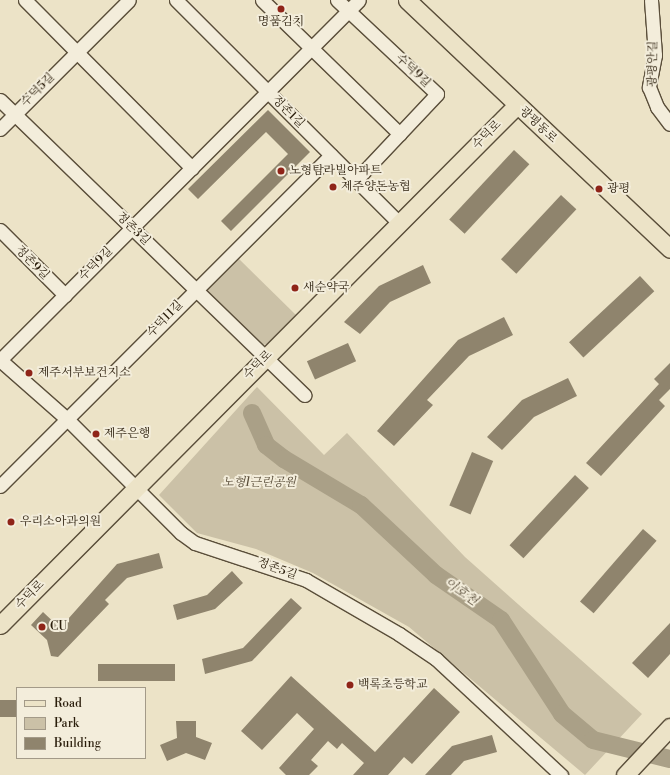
<!DOCTYPE html>
<meta charset="utf-8">
<style>
body{margin:0}
#map{position:relative;width:670px;height:775px;overflow:hidden;background:#ece3c7;font-family:"Libre Bodoni","Noto Serif KR",serif}
div>[style]{position:absolute}
.green>*{inset:0;background:#cbc1a7}
.river>*{height:18px;margin:-9px;padding:0 9px;transform-origin:9px;border-radius:9px;background:#aaa087}
.building>*{inset:0;background:#8f846d;transform-origin:0 0}
.roads{filter:drop-shadow(1px 0 #5a4e3a) drop-shadow(-1px 0 #5a4e3a) drop-shadow(0 1px #5a4e3a) drop-shadow(0 -1px #5a4e3a)}
.minor>*{height:13px;margin:-6.5px;padding:0 6.5px;transform-origin:6.5px;border-radius:6.5px;background:#f3eddb}
.major>*{height:17px;margin:-8.5px;padding:0 8.5px;transform-origin:8.5px;border-radius:8.5px;background:#ece3c7}
.dots>*{width:11px;height:11px;translate:-50% -50%;box-sizing:border-box;border:2px solid #f3eddb;border-radius:50%}
span{translate:-50% -50%;white-space:nowrap;text-align:center;line-height:1.15;-webkit-text-stroke:4px #f3eddb;paint-order:stroke}
.poi-label{font-size:12px;color:#2a1d0b}
.left{translate:0 -50%;text-align:left}
.street-label{font-size:12px;color:#2a1d0b}
.park-label{font-size:12px;color:#5a4e3a;font-style:italic}
.water-label{font-size:13px;color:#5d513d;font-style:italic}
.legend{position:absolute;left:16px;top:687px;width:130px;height:72px;box-sizing:border-box;background:#f3eddb;border:1px solid #a39a88;margin:0;padding:5px 7px;list-style:none;font-size:12px;color:#2a1d0b}
.legend li{display:flex;align-items:center;gap:8px;height:20px}
.legend b{width:20px;border:1px solid #a39a88}
</style>
<div id="map">
<div class="green">
<i style="clip-path:polygon(236px 256px,297px 316px,270px 344px,260px 345px,208px 294px,208px 285px)"></i>
<i style="clip-path:polygon(257px 387px,324px 455px,347px 433px,465px 557px,642px 714px,585px 775px,409px 627px,313px 573px,256px 549px,197px 533px,159px 495px)"></i>
</div>
<div class="river">
<i style="left:252px;top:413px;width:35px;rotate:66deg"></i>
<i style="left:266px;top:445px;width:23px;rotate:38deg"></i>
<i style="left:284px;top:459px;width:90px;rotate:30.9deg"></i>
<i style="left:361px;top:505px;width:103px;rotate:43deg"></i>
<i style="left:436px;top:575px;width:79px;rotate:34.7deg"></i>
<i style="left:501px;top:620px;width:112px;rotate:57deg"></i>
<i style="left:562px;top:714px;width:40px;rotate:40deg"></i>
<i style="left:593px;top:740px;width:79px;rotate:13.9deg"></i>
</div>
<div class="building">
<i style="clip-path:polygon(268px 110px,310px 152px,231px 231px,221px 221px,288px 154px,266px 132px,198px 199px,188px 189px)"></i>
<i style="left:514px;top:150px;width:21px;height:95px;rotate:43deg"></i>
<i style="left:561px;top:195px;width:21px;height:88px;rotate:43deg"></i>
<i style="clip-path:polygon(423px 265px,431px 283px,390px 302px,360px 334px,344px 322px,379px 286px)"></i>
<i style="left:640px;top:276px;width:21px;height:97px;rotate:47deg"></i>
<i style="clip-path:polygon(504px 317px,513px 335px,469px 356px,427px 400px,433px 405px,394px 446px,377px 431px,458px 340px)"></i>
<i style="left:348px;top:343px;width:20px;height:45px;rotate:66deg"></i>
<i style="clip-path:polygon(670px 363px,670px 389px,659px 400px,665px 406px,601px 476px,586px 463px,659px 384px,654px 379px)"></i>
<i style="clip-path:polygon(568px 378px,577px 396px,534px 417px,502px 450px,487px 437px,522px 400px)"></i>
<i style="left:472px;top:452px;width:23px;height:58px;rotate:23deg"></i>
<i style="left:575px;top:475px;width:19px;height:96px;rotate:43deg"></i>
<i style="left:643px;top:529px;width:18px;height:96px;rotate:41deg"></i>
<i style="clip-path:polygon(159px 553px,163px 568px,127px 578px,105px 600px,109px 604px,58px 657px,51px 656px,47px 640px,31px 625px,43px 612px,60px 628px,117px 564px)"></i>
<i style="clip-path:polygon(232px 571px,243px 583px,215px 609px,177px 620px,173px 605px,207px 595px)"></i>
<i style="clip-path:polygon(291px 598px,302px 608px,252px 661px,205px 674px,202px 659px,243px 648px)"></i>
<i style="clip-path:polygon(670px 623px,670px 654px,648px 678px,632px 663px)"></i>
<i style="left:175px;top:664px;width:17px;height:77px;rotate:90deg"></i>
<i style="clip-path:polygon(291px 676px,375px 752px,434px 688px,460px 712px,412px 764px,404px 757px,388px 775px,353px 775px,364px 763px,342px 743px,337px 749px,328px 741px,311px 760px,318px 766px,309px 775px,286px 775px,279px 768px,314px 729px,297px 713px,262px 750px,241px 731px)"></i>
<i style="left:0;top:700px;width:17px;height:17px"></i>
<i style="clip-path:polygon(176px 721px,196px 721px,196px 737px,212px 743px,205px 760px,186px 753px,167px 761px,160px 745px,177px 738px)"></i>
<i style="clip-path:polygon(492px 735px,497px 752px,464px 761px,451px 775px,425px 775px,452px 746px)"></i>
</div>
<div class="roads">
<div class="minor">
<i style="left:25px;top:0;width:237px;rotate:45.2deg"></i>
<i style="left:176px;top:0;width:317px;rotate:45deg"></i>
<i style="left:262px;top:0;width:192px;rotate:44.2deg"></i>
<i style="left:337px;top:0;width:137px;rotate:43.2deg"></i>
<i style="left:437px;top:94px;width:118px;rotate:133.3deg"></i>
<i style="left:651px;top:0;width:55px;rotate:85.8deg"></i>
<i style="left:655px;top:55px;width:33px;rotate:101deg"></i>
<i style="left:649px;top:87px;width:22px;rotate:68deg"></i>
<i style="left:657px;top:107px;width:21px;rotate:53deg"></i>
<i style="left:0;top:100px;width:424px;rotate:44.1deg"></i>
<i style="left:0;top:129px;width:182px;rotate:-45deg"></i>
<i style="left:0;top:230px;width:92px;rotate:45deg"></i>
<i style="left:0;top:360px;width:89px;rotate:41.4deg"></i>
<i style="left:67px;top:419px;width:161px;rotate:45deg"></i>
<i style="left:181px;top:533px;width:17px;rotate:36deg"></i>
<i style="left:195px;top:543px;width:117px;rotate:18.4deg"></i>
<i style="left:306px;top:580px;width:108px;rotate:30.1deg"></i>
<i style="left:399px;top:634px;width:45px;rotate:34deg"></i>
<i style="left:436px;top:659px;width:171px;rotate:42.9deg"></i>
<i style="left:0;top:360px;width:508px;rotate:-45.08deg"></i>
<i style="left:0;top:486px;width:468px;rotate:-45deg"></i>
</div>
<div class="major">
<i style="left:407px;top:0;width:362px;rotate:43.4deg"></i>
<i style="left:0;top:625px;width:733px;rotate:-45.17deg"></i>
<i style="left:625px;top:775px;width:66px;rotate:-46.8deg"></i>
</div>
</div>
<div class="dots">
<i style="left:281px;top:9px;background:#8f2418"></i>
<i style="left:281px;top:171px;background:#8f2418"></i>
<i style="left:333px;top:187px;background:#8f2418"></i>
<i style="left:599px;top:189px;background:#8f2418"></i>
<i style="left:295px;top:288px;background:#8f2418"></i>
<i style="left:29px;top:373px;background:#8f2418"></i>
<i style="left:96px;top:434px;background:#8f2418"></i>
<i style="left:11px;top:522px;background:#8f2418"></i>
<i style="left:42px;top:627px;background:#8f2418"></i>
<i style="left:350px;top:685px;background:#8f2418"></i>
</div>
<div class="poi-label">
<span style="left:281px;top:22px">명품김치</span>
<span class="left" style="left:289px;top:171px">노형탐라빌아파트</span>
<span class="left" style="left:341px;top:187px">제주양돈농협</span>
<span class="left" style="left:607px;top:189px">광평</span>
<span class="left" style="left:303px;top:288px">새순약국</span>
<span class="left" style="left:38px;top:373px">제주서부보건지소</span>
<span class="left" style="left:104px;top:434px">제주은행</span>
<span class="left" style="left:20px;top:522px">우리소아과의원</span>
<span class="left" style="left:50px;top:627px">CU</span>
<span class="left" style="left:358px;top:685px">백록초등학교</span>
</div>
<div class="street-label">
<span style="left:653px;top:64px;rotate:-89deg">광평안길</span>
<span style="left:413px;top:71px;rotate:43deg">수덕9길</span>
<span style="left:38px;top:90px;rotate:-45deg">수덕5길</span>
<span style="left:288px;top:112px;rotate:45deg">정존1길</span>
<span style="left:538px;top:125px;rotate:43deg">광평동로</span>
<span style="left:487px;top:135px;rotate:-45deg">수덕로</span>
<span style="left:133px;top:229px;rotate:44deg">정존3길</span>
<span style="left:32px;top:263px;rotate:45deg">정존9길</span>
<span style="left:96px;top:264px;rotate:-45deg">수덕9길</span>
<span style="left:165px;top:319px;rotate:-46deg">수덕11길</span>
<span style="left:258px;top:365px;rotate:-45deg">수덕로</span>
<span style="left:277px;top:569px;rotate:20deg">정존5길</span>
<span style="left:30px;top:595px;rotate:-45deg">수덕로</span>
</div>
<div class="park-label">
<span style="left:259px;top:483px">노형1근린공원</span>
</div>
<div class="water-label">
<span style="left:461px;top:592px;rotate:35deg">이호천</span>
</div>
<ul class="legend">
<li><b style="height:5px;background:#ece3c7"></b>Road</li>
<li><b style="height:11px;background:#cbc1a7"></b>Park</li>
<li><b style="height:11px;background:#8f846d"></b>Building</li>
</ul>
</div>
